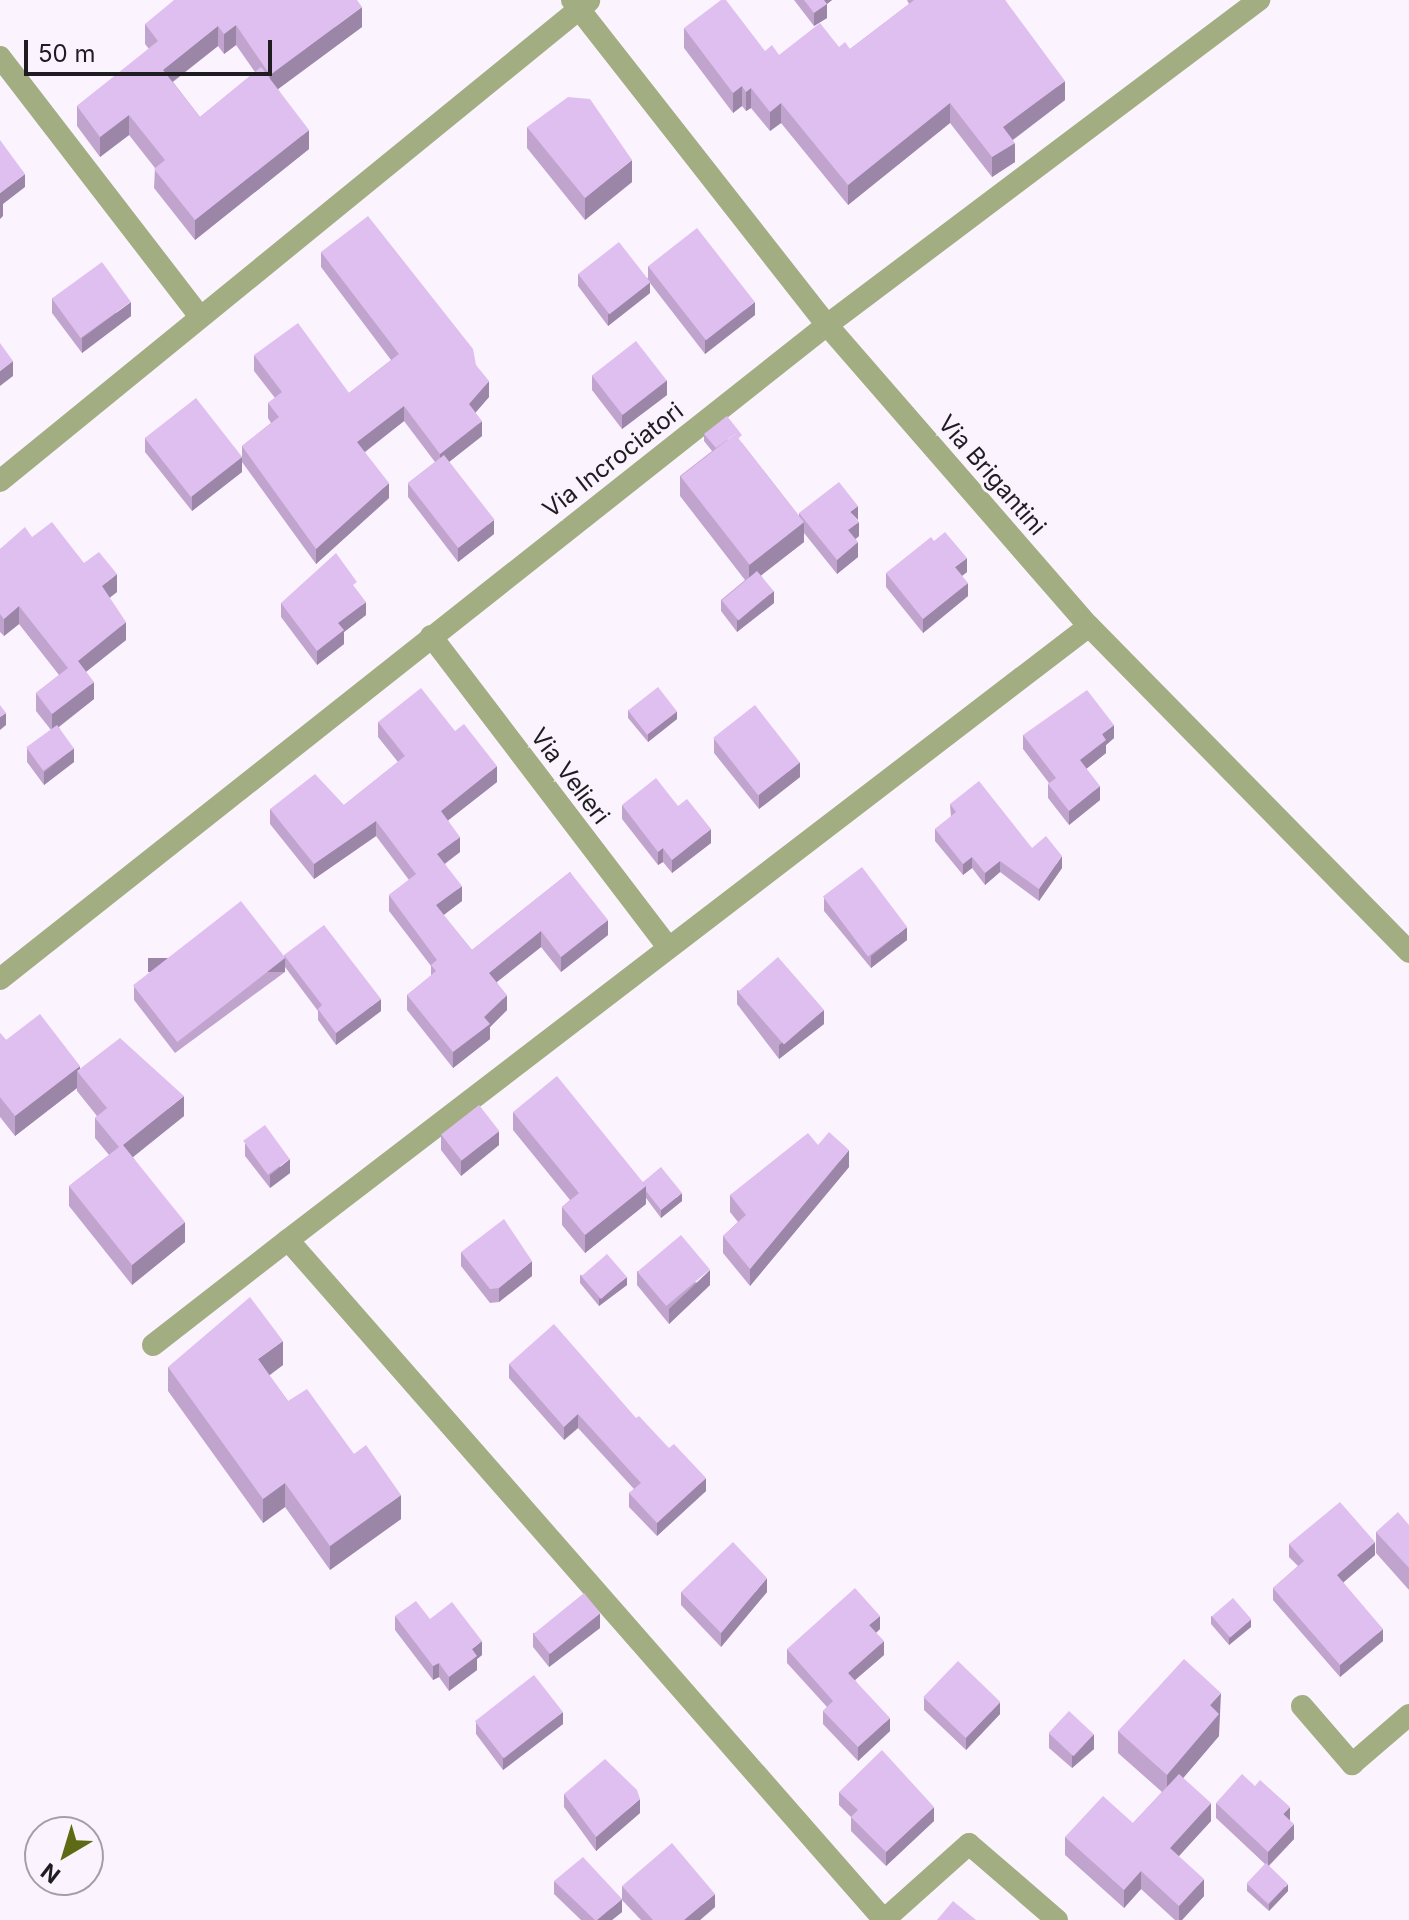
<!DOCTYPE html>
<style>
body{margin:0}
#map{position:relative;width:1409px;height:1920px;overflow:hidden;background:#fbf4ff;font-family:Inter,sans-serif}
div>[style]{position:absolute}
.minor>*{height:22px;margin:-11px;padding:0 11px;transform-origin:11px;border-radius:11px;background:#a3ad82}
.wall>*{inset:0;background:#c0a4ce}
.shaded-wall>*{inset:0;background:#9c86a8;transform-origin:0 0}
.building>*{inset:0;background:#dfbff0;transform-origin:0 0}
span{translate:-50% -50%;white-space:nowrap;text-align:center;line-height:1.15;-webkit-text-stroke:6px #fbf4ff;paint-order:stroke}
.street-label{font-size:24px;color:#201d22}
.north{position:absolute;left:24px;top:1816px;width:80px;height:80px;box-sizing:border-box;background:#fbf4ff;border:2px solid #a39ea7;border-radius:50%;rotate:218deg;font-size:22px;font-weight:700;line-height:32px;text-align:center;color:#201d22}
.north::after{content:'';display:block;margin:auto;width:28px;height:36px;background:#5e6b14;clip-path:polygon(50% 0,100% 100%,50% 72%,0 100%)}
.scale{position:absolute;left:24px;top:40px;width:248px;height:36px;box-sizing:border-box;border:4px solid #201d22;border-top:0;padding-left:10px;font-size:24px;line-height:28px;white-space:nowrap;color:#201d22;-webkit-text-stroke:6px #fbf4ff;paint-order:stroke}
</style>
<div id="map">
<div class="minor">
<i style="left:572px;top:0;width:413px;rotate:51.9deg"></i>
<i style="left:827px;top:325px;width:399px;rotate:49deg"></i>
<i style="left:1089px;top:626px;width:457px;rotate:45.5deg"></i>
<i style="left:0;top:57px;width:328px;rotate:52.4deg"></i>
<i style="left:0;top:481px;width:760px;rotate:-39.18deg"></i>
<i style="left:431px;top:636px;width:391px;rotate:52.7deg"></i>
<i style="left:0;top:979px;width:1054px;rotate:-38.34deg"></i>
<i style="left:827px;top:325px;width:541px;rotate:-36.95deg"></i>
<i style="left:153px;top:1345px;width:171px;rotate:-37.9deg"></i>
<i style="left:1302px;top:1706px;width:77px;rotate:49.2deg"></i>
<i style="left:1352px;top:1764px;width:75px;rotate:-40.7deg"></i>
<i style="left:1057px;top:1920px;width:116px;rotate:-139.2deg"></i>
<i style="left:969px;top:1844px;width:114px;rotate:138.2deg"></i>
<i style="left:884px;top:1920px;width:904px;rotate:-131.23deg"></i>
<i style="left:288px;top:1240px;width:1009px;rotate:-37.47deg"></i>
</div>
<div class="wall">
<i style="clip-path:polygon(794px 0,832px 0,827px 4px,827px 18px,814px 26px)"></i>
<i style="clip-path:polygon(907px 0,1005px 0,1065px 100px,1013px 140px,1015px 162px,992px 177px,950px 123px,848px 205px,781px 123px,770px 131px,751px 108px,746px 111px,742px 106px,733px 113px,684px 48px,684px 28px,779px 55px,839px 47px,850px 49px,909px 4px)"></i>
<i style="clip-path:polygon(evenodd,145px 24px,362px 27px,278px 89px,309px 149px,195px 240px,154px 188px,155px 168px,129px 135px,100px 157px,77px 126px,77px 106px,149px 49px,145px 44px,145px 24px,236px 45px,255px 72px,200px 117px,173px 82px,218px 46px,224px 54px,236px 45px)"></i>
<i style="clip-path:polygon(527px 127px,632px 182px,585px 220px,527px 148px)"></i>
<i style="clip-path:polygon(321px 252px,476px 365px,489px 397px,475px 413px,482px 436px,449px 462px,494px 534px,458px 562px,408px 497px,408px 483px,435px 462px,404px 421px,365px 452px,389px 498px,316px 564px,242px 462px,242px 472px,192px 511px,145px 452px,145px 438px,242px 457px,242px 446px,271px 423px,268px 418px,268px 403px,275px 398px,254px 371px,254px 355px,349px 393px,391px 360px,321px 267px)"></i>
<i style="clip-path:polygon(648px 266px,755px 315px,705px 354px,650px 283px,650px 293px,608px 326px,578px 286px,578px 274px,648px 278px)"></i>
<i style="clip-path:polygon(52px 298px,131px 316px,82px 353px,52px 313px)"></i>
<i style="clip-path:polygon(592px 375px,667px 395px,622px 429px,592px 390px)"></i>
<i style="clip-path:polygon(704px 434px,742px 443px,799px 516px,799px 513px,857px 520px,859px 536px,856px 539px,858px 557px,837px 574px,804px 533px,804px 542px,761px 575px,774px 603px,737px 632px,721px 611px,721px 600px,745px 580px,680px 496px,680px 476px,712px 451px,704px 441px)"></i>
<i style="clip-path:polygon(32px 537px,84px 563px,117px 592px,109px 597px,126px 640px,86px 672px,94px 699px,59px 727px,74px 762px,44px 785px,27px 762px,27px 749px,51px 730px,36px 711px,36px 693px,59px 675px,19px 624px,4px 636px,0 632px,0 549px)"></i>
<i style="clip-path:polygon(967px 572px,962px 576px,968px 596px,923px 633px,886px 587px,886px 573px)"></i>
<i style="clip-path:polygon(357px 591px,366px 615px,344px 632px,344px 644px,317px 665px,281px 617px,281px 603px)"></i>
<i style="clip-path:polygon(628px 710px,677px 719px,648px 742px,628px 718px)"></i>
<i style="clip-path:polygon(378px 722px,455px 731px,497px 782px,448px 820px,460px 852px,445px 864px,462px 901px,443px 915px,472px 950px,570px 872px,608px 935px,561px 972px,541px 947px,497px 982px,507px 1010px,490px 1027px,490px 1039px,453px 1068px,407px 1010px,407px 995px,431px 976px,431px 966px,389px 911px,389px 895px,409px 880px,376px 836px,314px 879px,270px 824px,270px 809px,344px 805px,398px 762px,378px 737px)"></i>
<i style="clip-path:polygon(1023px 735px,1114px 738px,1106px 745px,1106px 753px,1086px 769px,1100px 800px,1069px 825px,1048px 798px,1048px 784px,1049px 783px,1023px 749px)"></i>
<i style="clip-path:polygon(714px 738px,800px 777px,759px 809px,714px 753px)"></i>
<i style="clip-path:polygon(950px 804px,1032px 848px,1062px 868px,1039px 901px,1000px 872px,985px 885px,972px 868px,963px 875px,935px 841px,935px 829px,951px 817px)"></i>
<i style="clip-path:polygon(622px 805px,678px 806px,711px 843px,672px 873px,663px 862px,658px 865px,622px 819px)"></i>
<i style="clip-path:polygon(824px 898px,907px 940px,871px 968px,824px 911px)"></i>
<i style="clip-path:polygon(284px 955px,381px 1011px,336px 1045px,318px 1020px,318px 1011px,285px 967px,285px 972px,175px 1053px,134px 1000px,134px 986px,284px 958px)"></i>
<i style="clip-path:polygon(737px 990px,824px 1024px,779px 1059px,737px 1004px)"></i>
<i style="clip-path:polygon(0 1033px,6px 1040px,80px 1069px,184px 1116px,133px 1157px,185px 1242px,132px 1285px,69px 1206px,69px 1186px,109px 1155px,95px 1138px,95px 1118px,97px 1116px,77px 1091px,77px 1088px,15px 1136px,0 1117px)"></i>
<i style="clip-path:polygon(513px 1112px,643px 1182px,682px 1201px,661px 1218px,646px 1198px,646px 1204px,585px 1253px,562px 1225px,562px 1207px,570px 1200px,513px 1130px)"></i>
<i style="clip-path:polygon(441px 1135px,499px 1145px,461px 1176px,441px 1150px)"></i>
<i style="clip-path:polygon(245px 1143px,290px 1173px,270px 1188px,245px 1156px)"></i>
<i style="clip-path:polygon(818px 1145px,849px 1167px,750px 1286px,723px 1253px,723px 1236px,738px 1222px,730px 1212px,730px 1195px)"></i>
<i style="clip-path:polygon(461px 1252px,532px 1276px,499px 1302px,490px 1303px,461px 1266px)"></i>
<i style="clip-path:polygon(637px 1271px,710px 1285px,669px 1324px,637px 1285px)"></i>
<i style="clip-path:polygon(580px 1275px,627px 1285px,599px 1306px,580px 1283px)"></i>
<i style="clip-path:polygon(509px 1364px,636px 1418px,706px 1491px,657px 1536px,629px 1507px,629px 1493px,634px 1489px,578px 1428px,564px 1440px,509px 1378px)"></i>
<i style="clip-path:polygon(283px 1365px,269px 1375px,288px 1401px,401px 1519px,330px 1570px,285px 1507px,263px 1523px,168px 1391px,168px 1367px)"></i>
<i style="clip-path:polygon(1409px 1525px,1409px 1590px,1376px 1553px,1376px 1532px)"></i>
<i style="clip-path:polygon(1289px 1544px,1375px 1555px,1343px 1582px,1383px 1641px,1340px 1677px,1273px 1600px,1273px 1588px,1298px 1566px,1289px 1557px)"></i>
<i style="clip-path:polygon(681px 1592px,767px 1592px,721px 1647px,681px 1605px)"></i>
<i style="clip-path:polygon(395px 1616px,430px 1619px,482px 1655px,477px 1659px,477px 1670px,449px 1691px,439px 1677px,433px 1680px,395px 1630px)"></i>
<i style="clip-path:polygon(1211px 1616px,1251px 1627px,1229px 1645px,1211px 1624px)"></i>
<i style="clip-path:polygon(600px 1628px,549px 1667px,533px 1647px,533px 1633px)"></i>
<i style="clip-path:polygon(880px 1629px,876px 1633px,884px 1655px,855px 1680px,890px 1731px,858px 1761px,823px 1724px,823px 1711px,827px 1707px,787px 1663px,787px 1649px)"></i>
<i style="clip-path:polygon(924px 1697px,1000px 1714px,966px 1750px,924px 1710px)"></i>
<i style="clip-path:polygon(1221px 1715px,1219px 1716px,1219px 1736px,1183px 1778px,1211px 1821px,1178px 1856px,1204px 1896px,1182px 1920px,1175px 1920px,1141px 1889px,1124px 1908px,1065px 1855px,1065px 1837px,1133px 1823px,1162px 1792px,1118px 1753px,1118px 1731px)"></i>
<i style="clip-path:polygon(476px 1722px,563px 1724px,503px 1770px,476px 1734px)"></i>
<i style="clip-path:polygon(1049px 1733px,1094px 1749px,1072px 1768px,1049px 1748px)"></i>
<i style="clip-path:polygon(839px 1792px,934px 1821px,886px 1866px,851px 1831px,851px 1817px,839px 1805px)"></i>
<i style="clip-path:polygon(564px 1794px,640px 1813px,596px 1851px,564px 1807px)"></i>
<i style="clip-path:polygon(1216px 1803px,1290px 1821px,1294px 1839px,1269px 1866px,1288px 1891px,1269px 1911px,1247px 1891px,1247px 1884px,1265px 1864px,1216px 1818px)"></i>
<i style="clip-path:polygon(554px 1881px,622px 1912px,612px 1920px,581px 1920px,554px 1894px)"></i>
<i style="clip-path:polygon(622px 1886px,715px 1907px,700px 1920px,641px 1920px,622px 1900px)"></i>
</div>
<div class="shaded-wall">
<i style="clip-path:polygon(821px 0,832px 0,823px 7px,827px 4px,827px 18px,814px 26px,814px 13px)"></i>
<i style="clip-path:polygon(362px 7px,362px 27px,270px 95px,270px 75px)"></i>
<i style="clip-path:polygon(236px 25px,236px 45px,224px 54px,224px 34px)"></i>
<i style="clip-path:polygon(218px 26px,218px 46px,163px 89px,163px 70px)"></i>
<i style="clip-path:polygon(1065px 81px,1065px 100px,1003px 147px,1003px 127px)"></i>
<i style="clip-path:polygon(742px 86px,742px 106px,733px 113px,733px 93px)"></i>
<i style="clip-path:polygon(751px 88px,751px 108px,746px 111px,746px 92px)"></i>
<i style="clip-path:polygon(781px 103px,781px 123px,770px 131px,770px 112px)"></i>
<i style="clip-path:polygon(950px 103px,950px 123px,848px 205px,848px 185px)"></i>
<i style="clip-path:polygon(129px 115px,129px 135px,100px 157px,100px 137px)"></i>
<i style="clip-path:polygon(309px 130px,309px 149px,195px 240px,195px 220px)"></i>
<i style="clip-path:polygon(1015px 143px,1015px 162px,992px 177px,992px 157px)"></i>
<i style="clip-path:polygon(632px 160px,632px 182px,585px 220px,585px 198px)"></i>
<i style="clip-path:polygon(25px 174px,25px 187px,3px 204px,3px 216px,0 219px,0 193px)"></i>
<i style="clip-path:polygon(650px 282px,650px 293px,608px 326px,608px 314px)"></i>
<i style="clip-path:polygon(131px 302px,131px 316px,82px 353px,82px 338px)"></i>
<i style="clip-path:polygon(755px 302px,755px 315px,705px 354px,705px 340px)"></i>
<i style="clip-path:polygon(13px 361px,13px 376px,0 386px,0 371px)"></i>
<i style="clip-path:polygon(667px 380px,667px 395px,622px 429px,622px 414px)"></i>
<i style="clip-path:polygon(489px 381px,489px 397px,469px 420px,469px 404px)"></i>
<i style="clip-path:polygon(404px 406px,404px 421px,357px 458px,357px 442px)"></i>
<i style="clip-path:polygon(482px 421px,482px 436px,440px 469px,440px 454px)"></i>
<i style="clip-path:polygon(242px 457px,242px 472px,192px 511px,192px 496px)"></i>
<i style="clip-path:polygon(389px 483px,389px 498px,316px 564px,316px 549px)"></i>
<i style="clip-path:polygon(858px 506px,858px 520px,850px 512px)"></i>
<i style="clip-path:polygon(494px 520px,494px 534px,458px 562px,458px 548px)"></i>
<i style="clip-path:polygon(804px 522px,804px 542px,749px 585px,749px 565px)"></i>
<i style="clip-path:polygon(859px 522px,859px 536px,848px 544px,848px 530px)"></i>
<i style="clip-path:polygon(858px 542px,858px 557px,837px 574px,837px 560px)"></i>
<i style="clip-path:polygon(967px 558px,967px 572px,955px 581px,955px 567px)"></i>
<i style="clip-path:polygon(117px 574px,117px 592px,102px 604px,102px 586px)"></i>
<i style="clip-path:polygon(968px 583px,968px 596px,923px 633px,923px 619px)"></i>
<i style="clip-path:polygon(774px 591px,774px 603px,737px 632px,737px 620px)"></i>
<i style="clip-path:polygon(366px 602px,366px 615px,344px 632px,344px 644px,317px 665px,317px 651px,338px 623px)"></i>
<i style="clip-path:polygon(19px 606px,19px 624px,4px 636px,4px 619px)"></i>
<i style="clip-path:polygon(126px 622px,126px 640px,78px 678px,78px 661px)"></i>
<i style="clip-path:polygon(94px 682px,94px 699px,52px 732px,52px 714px)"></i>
<i style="clip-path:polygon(677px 711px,677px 719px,648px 742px,648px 734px)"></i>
<i style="clip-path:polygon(6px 713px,6px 725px,0 730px,0 717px)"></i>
<i style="clip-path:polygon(1114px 725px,1114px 738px,1106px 745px,1106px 753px,1080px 774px,1080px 760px,1102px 734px)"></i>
<i style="clip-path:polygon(74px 748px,74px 762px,44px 785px,44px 772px)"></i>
<i style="clip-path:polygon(800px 762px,800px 777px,759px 809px,759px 795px)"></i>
<i style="clip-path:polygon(497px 766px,497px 782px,441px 826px,441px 811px)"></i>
<i style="clip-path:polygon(1100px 786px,1100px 800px,1069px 825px,1069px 811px)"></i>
<i style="clip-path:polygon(376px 821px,376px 836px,314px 879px,314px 864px)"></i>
<i style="clip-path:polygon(711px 829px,711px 843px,672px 873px,672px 860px)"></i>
<i style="clip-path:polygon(460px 837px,460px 852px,437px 869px,437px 854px)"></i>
<i style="clip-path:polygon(663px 848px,663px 862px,658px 865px,658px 852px)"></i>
<i style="clip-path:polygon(1062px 856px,1062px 868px,1039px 901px,1039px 889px)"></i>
<i style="clip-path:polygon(972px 857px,972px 868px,963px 875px,963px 864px)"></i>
<i style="clip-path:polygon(1000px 861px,1000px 872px,985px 885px,985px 873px)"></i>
<i style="clip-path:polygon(462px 886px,462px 901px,436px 921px,436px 905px)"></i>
<i style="clip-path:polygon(608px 920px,608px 935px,561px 972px,561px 957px)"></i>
<i style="clip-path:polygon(907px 927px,907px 940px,871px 968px,871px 956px)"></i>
<i style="clip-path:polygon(541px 931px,541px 947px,489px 988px,489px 973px)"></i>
<i style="left:285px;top:958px;width:14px;height:137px;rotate:90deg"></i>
<i style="clip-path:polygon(507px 995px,507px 1010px,490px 1027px,490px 1039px,453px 1068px,453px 1052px,484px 1017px)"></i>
<i style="clip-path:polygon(381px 999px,381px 1011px,336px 1045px,336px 1033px)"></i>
<i style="clip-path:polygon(824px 1010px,824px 1024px,779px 1059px,779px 1045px)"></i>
<i style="clip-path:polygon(80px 1066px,80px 1074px,77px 1071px,77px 1088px,15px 1136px,15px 1116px)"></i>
<i style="clip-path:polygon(184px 1096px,184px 1116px,123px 1165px,123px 1145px)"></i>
<i style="clip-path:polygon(499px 1131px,499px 1145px,461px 1176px,461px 1161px)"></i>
<i style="clip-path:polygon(849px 1150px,849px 1167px,750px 1286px,750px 1269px)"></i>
<i style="clip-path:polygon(290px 1159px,290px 1173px,270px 1188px,270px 1175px)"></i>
<i style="clip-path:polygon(646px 1186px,646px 1204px,585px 1253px,585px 1235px)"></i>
<i style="clip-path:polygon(682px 1193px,682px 1201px,661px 1218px,661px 1210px)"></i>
<i style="clip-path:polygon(185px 1222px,185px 1242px,132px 1285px,132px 1265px)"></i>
<i style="clip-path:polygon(532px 1261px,532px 1276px,499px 1302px,499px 1288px)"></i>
<i style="clip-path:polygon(710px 1270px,710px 1285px,669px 1324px,669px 1309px)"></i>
<i style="clip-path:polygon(627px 1277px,627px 1285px,599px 1306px,599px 1299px)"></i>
<i style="clip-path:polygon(283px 1341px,283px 1365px,258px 1384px,258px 1359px)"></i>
<i style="clip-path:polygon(578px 1414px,578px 1428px,564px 1440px,564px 1427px)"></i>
<i style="clip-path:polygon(706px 1478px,706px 1491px,657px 1536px,657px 1523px)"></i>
<i style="clip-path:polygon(285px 1483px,285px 1507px,263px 1523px,263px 1499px)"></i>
<i style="clip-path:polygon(401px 1495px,401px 1519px,330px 1570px,330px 1546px)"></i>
<i style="clip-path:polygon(1375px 1542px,1375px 1555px,1337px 1588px,1337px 1575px)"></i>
<i style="clip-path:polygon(767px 1578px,767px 1592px,721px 1647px,721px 1633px)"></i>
<i style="clip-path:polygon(600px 1613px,600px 1628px,549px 1667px,549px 1653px)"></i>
<i style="clip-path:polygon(880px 1616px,880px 1629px,869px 1639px,869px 1625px)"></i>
<i style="clip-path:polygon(1251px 1619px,1251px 1627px,1229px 1645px,1229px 1638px)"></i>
<i style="clip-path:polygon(1383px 1629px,1383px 1641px,1340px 1677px,1340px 1665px)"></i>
<i style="clip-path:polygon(482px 1641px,482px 1655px,477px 1659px,477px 1670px,449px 1691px,449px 1677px,472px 1649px)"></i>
<i style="clip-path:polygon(884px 1641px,884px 1655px,848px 1686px,848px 1673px)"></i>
<i style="clip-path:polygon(439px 1663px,439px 1677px,433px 1680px,433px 1666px)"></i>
<i style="clip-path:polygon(1221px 1693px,1219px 1736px,1167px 1797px,1167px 1775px,1210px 1705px)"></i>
<i style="clip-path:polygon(1000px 1702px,1000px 1714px,966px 1750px,966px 1738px)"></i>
<i style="clip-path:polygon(563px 1712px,563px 1724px,503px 1770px,503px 1757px)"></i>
<i style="clip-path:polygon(890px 1718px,890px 1731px,858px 1761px,858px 1747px)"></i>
<i style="clip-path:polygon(1094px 1734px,1094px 1749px,1072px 1768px,1072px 1753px)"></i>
<i style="clip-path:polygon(640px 1799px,640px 1813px,596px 1851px,596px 1837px)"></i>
<i style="clip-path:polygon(1211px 1803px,1211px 1821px,1170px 1866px,1170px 1848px)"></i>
<i style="clip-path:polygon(934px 1807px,934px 1821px,886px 1866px,886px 1852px)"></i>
<i style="clip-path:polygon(1290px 1807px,1290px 1822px,1283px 1814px)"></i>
<i style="clip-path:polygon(1294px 1824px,1294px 1839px,1268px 1866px,1268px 1852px)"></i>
<i style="clip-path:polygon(1141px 1871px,1141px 1889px,1124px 1908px,1124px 1890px)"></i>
<i style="clip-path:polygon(1204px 1879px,1204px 1896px,1182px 1920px,1179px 1920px,1179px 1906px)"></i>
<i style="clip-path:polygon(1288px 1884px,1288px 1891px,1269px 1911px,1269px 1904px)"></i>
<i style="clip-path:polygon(715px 1894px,715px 1907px,700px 1920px,684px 1920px)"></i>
<i style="clip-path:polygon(622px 1899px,622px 1912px,612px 1920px,597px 1920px)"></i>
</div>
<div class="building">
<i style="clip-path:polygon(174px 0,357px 0,362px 7px,270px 75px,236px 25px,224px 34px,218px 26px,163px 70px,200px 117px,261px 67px,309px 130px,195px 220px,154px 169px,165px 160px,129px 115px,100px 137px,77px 106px,158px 41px,145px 24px)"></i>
<i style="clip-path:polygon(721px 0,726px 0,765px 51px,772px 45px,779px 55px,820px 23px,839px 47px,845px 42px,850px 49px,914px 0,1005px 0,1065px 81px,1003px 127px,1015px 143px,992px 157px,950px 103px,848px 185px,781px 103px,770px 112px,751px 88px,746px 92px,742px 86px,733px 93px,684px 28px)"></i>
<i style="clip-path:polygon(804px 0,824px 0,827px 4px,814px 13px)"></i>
<i style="clip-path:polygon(568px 97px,590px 99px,632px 160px,585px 198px,527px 127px)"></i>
<i style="clip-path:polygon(0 140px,25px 174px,0 193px)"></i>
<i style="clip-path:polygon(368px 216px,473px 349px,476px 365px,489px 381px,469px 404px,482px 421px,440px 454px,404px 406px,357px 442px,389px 483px,316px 549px,242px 446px,279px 417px,268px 403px,282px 392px,254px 355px,298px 323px,349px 393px,399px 354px,321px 252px)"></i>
<i style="left:697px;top:228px;width:94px;height:62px;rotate:52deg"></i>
<i style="left:619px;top:242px;width:51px;height:52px;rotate:52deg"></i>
<i style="left:102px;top:262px;width:49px;height:62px;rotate:54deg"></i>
<i style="left:636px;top:341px;width:50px;height:56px;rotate:52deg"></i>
<i style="clip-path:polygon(0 343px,13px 361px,0 371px)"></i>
<i style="left:196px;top:398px;width:75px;height:65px;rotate:52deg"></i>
<i style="clip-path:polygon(727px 416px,742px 435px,738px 439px,735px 434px,716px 448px,704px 434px)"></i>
<i style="left:735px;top:434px;width:112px;height:69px;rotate:52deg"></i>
<i style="left:444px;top:455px;width:82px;height:46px;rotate:52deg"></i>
<i style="clip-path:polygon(839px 482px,858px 506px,850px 512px,859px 522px,848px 530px,858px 542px,837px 560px,799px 513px)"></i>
<i style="clip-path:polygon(52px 522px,84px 563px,99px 552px,117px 574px,102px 586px,126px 622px,78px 661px,94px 682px,52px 714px,36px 693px,68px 668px,19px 606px,4px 619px,0 614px,0 549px,25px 527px,32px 537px)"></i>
<i style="clip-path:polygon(945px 532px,967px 558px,955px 567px,968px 583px,923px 619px,886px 573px,931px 537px,934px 541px)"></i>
<i style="clip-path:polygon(336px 553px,357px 582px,353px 585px,366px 602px,338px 623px,344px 630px,317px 651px,281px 603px)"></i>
<i style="left:757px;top:571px;width:26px;height:46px;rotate:50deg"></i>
<i style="left:658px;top:687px;width:31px;height:38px;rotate:52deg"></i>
<i style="clip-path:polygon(421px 688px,455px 731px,464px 724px,497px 766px,441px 811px,460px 837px,437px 854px,462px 886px,436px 905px,472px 950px,570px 872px,608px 920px,561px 957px,541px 931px,489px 973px,507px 995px,484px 1017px,490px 1024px,453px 1052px,407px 995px,436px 971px,431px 965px,437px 960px,389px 895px,416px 874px,376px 821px,314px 864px,270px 809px,315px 774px,344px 805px,405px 756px,378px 722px)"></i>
<i style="clip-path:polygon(1087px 690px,1114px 725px,1102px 734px,1106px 740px,1080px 760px,1100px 786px,1069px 811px,1048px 784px,1056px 778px,1023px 735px)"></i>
<i style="clip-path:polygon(0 705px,6px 713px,0 717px)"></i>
<i style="left:755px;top:705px;width:73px;height:53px;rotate:52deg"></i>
<i style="left:57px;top:725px;width:29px;height:38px;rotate:54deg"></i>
<i style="clip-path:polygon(656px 778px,678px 806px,687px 799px,711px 829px,672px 860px,663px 848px,658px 852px,622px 805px)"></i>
<i style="clip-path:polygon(979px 781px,1032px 848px,1046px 836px,1062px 856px,1039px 889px,1000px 861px,985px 873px,972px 857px,963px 864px,935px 829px,956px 812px,950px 804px)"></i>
<i style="left:862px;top:867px;width:75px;height:49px;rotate:53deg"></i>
<i style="left:241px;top:901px;width:72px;height:137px;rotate:52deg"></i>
<i style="clip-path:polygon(324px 925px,381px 999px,336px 1033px,318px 1009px,322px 1005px,284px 955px)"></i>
<i style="left:778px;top:957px;width:70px;height:53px;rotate:49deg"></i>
<i style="clip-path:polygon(40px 1014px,80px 1066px,15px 1116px,0 1097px,0 1033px,6px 1040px)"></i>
<i style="clip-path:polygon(120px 1038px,184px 1096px,123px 1145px,185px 1222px,132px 1265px,69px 1186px,119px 1147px,95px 1118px,107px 1108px,77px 1071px)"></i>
<i style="clip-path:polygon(557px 1076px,646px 1186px,585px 1235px,562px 1207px,579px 1193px,513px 1112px)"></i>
<i style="left:479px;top:1105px;width:33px;height:48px;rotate:52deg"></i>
<i style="left:265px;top:1125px;width:42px;height:27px;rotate:54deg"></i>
<i style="clip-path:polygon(829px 1132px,849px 1150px,750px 1269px,723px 1236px,746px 1215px,730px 1195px,808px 1133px,818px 1145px)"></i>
<i style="clip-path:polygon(661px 1167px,682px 1193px,661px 1210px,646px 1191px,646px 1186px,643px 1182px)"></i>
<i style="clip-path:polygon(504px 1219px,532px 1261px,499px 1288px,490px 1289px,461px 1252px)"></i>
<i style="left:681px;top:1235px;width:45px;height:57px;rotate:50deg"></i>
<i style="left:607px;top:1254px;width:30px;height:34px;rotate:49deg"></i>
<i style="clip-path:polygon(250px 1297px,283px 1341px,258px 1359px,288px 1401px,307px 1389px,354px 1454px,366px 1445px,401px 1495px,330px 1546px,285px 1483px,263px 1499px,168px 1367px)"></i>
<i style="clip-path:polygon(554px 1324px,636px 1418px,639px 1416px,669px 1448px,674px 1444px,706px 1478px,657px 1523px,629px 1493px,641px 1483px,578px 1414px,564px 1427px,509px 1364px)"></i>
<i style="clip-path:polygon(1340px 1502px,1375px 1542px,1337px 1575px,1383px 1629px,1340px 1665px,1273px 1588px,1304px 1561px,1289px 1544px)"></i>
<i style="clip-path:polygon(1398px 1512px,1409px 1525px,1409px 1568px,1376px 1532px)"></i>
<i style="clip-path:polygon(733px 1542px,767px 1578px,721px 1633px,681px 1592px)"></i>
<i style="clip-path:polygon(855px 1588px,880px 1616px,869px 1625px,884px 1641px,848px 1673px,890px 1718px,858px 1747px,823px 1711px,833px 1701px,787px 1649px)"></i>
<i style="left:584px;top:1593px;width:26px;height:65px;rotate:51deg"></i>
<i style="left:1233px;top:1598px;width:28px;height:28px;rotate:49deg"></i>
<i style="clip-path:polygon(416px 1601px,430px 1619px,452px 1602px,482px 1641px,472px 1649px,477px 1656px,449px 1677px,439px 1663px,433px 1666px,395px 1616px)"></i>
<i style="clip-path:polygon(1184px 1659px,1221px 1693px,1210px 1705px,1219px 1714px,1167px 1775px,1118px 1731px)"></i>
<i style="left:958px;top:1661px;width:59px;height:50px;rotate:44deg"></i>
<i style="left:534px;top:1675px;width:47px;height:75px;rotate:52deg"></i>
<i style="left:1069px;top:1711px;width:34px;height:30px;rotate:43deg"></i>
<i style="clip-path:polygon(882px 1750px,934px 1807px,886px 1852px,851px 1817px,858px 1810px,839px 1792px)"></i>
<i style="clip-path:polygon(605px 1759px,637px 1790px,640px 1799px,596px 1837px,564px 1794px)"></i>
<i style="clip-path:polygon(1179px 1774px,1211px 1803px,1170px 1848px,1204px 1879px,1179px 1906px,1141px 1871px,1124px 1890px,1065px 1837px,1103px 1796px,1133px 1823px)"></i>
<i style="clip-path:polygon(1242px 1774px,1255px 1786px,1260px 1780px,1290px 1807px,1283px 1814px,1294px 1824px,1268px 1852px,1216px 1803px)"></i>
<i style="clip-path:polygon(672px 1843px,715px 1894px,684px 1920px,653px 1920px,622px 1886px)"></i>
<i style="clip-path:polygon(583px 1857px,622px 1899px,597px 1920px,595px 1920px,554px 1881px)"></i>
<i style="left:1266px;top:1863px;width:30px;height:28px;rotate:44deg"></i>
<i style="clip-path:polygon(953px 1901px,976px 1920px,937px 1920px)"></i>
</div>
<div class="street-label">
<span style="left:613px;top:460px;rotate:-38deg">Via Incrociatori</span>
<span style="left:992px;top:475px;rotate:49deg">Via Brigantini</span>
<span style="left:570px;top:776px;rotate:53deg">Via Velieri</span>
</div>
<div class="north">N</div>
<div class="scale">50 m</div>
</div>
